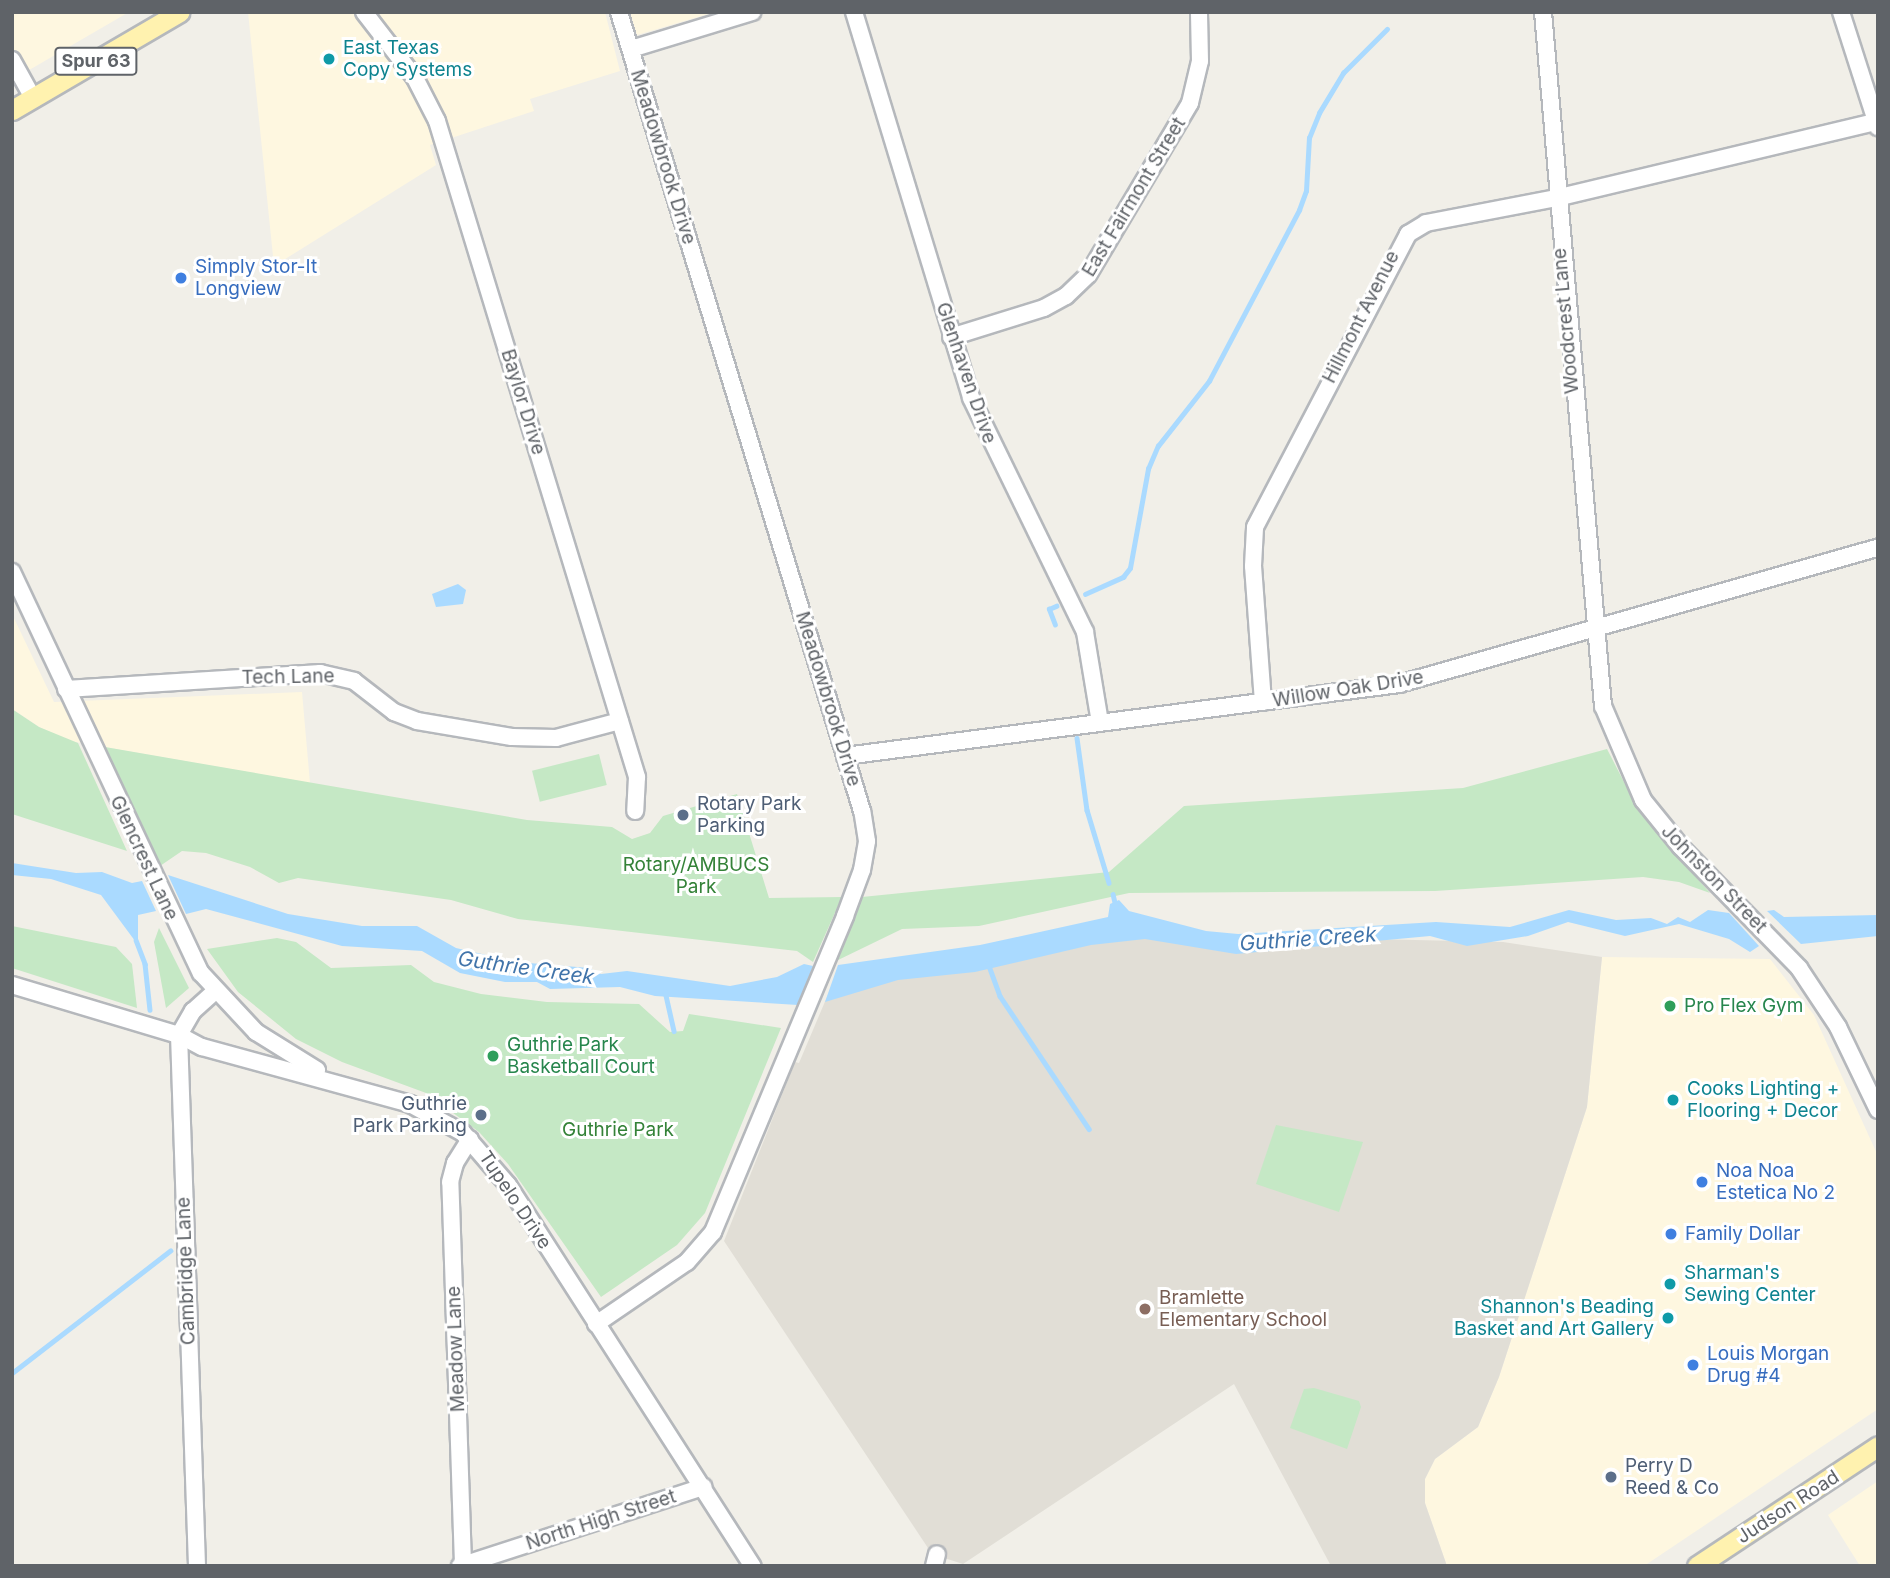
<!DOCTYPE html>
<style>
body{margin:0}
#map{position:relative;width:1890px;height:1578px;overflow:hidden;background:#f1efe8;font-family:Inter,sans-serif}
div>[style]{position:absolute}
.commercial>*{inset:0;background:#fef7e0}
.education>*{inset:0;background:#e1ded6}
.green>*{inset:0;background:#c5e8c5;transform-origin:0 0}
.water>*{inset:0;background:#aadaff}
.stream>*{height:4.5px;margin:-2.25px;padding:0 2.25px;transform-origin:2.25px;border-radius:2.25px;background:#aadaff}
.roads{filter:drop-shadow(2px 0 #b5b8bc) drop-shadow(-2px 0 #b5b8bc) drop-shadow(0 2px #b5b8bc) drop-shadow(0 -2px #b5b8bc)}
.minor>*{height:16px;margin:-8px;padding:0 8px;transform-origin:8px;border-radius:8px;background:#fff}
.major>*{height:19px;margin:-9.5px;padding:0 9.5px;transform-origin:9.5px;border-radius:9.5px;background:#fff2af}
.dots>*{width:19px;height:19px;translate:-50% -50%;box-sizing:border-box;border:4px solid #fff;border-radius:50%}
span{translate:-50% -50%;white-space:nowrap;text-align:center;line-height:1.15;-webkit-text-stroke:6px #fff;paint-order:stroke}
.shield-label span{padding:2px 5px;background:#fff;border:2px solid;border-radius:5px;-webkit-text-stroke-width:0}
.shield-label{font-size:18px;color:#5f6368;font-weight:700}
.culture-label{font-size:19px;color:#0d838f}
.left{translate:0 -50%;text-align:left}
.right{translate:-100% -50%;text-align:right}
.street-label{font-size:19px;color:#5f6368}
.shop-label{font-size:19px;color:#366cbe}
.service-label{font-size:19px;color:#4e5e75}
.park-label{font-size:19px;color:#348238}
.leisure-label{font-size:19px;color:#27864d}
.education-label{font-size:19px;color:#785e54}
.water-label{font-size:21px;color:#4174aa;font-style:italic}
.frame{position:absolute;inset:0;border:14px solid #5f6368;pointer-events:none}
</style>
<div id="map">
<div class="commercial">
<i style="clip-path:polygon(12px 12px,129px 12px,12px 80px)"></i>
<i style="clip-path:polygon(248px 12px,605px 12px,620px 71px,530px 99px,534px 111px,430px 145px,436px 165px,274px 266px)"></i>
<i style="clip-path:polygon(630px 12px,715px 12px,637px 35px)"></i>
<i style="clip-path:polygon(12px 614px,54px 702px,302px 692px,310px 783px,70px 741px,39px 727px,12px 709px)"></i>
<i style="clip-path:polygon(1602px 957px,1770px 959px,1814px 1015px,1878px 1156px,1878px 1409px,1644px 1566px,1447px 1566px,1425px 1503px,1425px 1479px,1435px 1459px,1478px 1427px,1499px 1377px,1587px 1107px)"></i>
<i style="clip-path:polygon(1878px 1481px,1878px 1566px,1860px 1566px,1828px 1515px)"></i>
</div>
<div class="education">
<i style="clip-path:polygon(1140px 928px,1208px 948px,1327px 938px,1503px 942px,1602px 957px,1587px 1107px,1499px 1377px,1478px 1427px,1435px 1459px,1425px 1479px,1425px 1503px,1447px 1566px,1331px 1566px,1234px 1384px,963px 1564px,932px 1554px,724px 1241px,795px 1062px,799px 1063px,832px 985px)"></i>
</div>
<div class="green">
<i style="clip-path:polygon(12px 709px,39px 727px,78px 743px,127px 851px,12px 814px)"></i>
<i style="clip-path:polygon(105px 747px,527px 820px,612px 827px,632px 839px,650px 833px,663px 816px,737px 794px,769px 898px,842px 897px,813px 962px,797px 951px,518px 919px,451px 900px,298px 878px,279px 883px,250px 867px,206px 853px,182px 851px,160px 866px)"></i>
<i style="clip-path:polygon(1607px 749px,1640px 813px,1710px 893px,1679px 882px,1643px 877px,1435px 891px,1129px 893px,979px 926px,902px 929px,834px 962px,862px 897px,1109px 872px,1184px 806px,1463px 788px)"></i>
<i style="left:599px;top:754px;width:32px;height:69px;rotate:76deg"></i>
<i style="clip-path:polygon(12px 926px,116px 947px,132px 964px,137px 1008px,12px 968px)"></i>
<i style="clip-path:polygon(159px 928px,189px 988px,166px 1008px,154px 942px)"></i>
<i style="clip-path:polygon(277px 938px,296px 942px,331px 968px,411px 965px,434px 982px,481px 994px,547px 1002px,639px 1004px,670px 1032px,683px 1031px,689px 1014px,781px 1028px,705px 1213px,677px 1245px,601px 1297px,508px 1164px,479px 1132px,426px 1093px,342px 1062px,296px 1039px,238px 992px,207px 949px)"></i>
<i style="clip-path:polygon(1276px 1125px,1363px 1142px,1339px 1212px,1256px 1184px)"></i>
<i style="clip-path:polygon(1314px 1388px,1359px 1401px,1361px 1407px,1347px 1449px,1290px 1428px,1304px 1389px)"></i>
</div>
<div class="water">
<i style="clip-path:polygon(458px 584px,466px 590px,463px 604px,436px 607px,432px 594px)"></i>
<i style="clip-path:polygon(12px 863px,76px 873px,102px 872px,132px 883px,142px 881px,156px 911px,138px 915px,138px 945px,101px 895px,51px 879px,12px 875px)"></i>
<i style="clip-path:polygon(168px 875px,288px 914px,362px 926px,417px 926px,456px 948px,517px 962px,589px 968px,601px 974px,627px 971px,730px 986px,777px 977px,804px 964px,813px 966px,798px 1005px,655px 996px,620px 987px,550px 989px,537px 982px,505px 982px,460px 973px,422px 951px,342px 946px,206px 909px,186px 914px)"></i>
<i style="clip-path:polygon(1119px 900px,1129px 911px,1206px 931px,1238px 934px,1436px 922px,1510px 927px,1569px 910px,1616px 920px,1651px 918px,1667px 924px,1678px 917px,1690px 922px,1708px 910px,1729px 913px,1759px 946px,1750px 952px,1729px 939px,1679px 924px,1625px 936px,1568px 922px,1528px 936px,1467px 946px,1430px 936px,1236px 954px,1145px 939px,1091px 945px,975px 972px,898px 980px,825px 1002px,838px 965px,980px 945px,1108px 917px,1110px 904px)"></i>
<i style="clip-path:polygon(1774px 910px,1784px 917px,1878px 915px,1878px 936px,1801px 944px,1767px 911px)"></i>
</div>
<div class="stream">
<i style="left:1085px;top:594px;width:42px;rotate:-24.1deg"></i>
<i style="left:1123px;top:577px;width:11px;rotate:-52deg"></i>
<i style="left:1130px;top:568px;width:101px;rotate:-79.7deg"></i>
<i style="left:1148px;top:469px;width:25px;rotate:-67deg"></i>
<i style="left:1158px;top:446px;width:83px;rotate:-51.9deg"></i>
<i style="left:1209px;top:381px;width:193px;rotate:-62.2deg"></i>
<i style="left:1299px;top:210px;width:20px;rotate:-70deg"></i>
<i style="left:1306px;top:191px;width:53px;rotate:-86.8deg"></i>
<i style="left:1309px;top:138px;width:27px;rotate:-68deg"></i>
<i style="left:1319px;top:113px;width:47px;rotate:-59deg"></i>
<i style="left:1343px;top:73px;width:62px;rotate:-45deg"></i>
<i style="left:1055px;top:625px;width:17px;rotate:-111deg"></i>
<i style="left:1049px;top:609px;width:8px;rotate:-23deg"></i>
<i style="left:1077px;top:738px;width:73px;rotate:82.1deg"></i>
<i style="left:1087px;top:810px;width:76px;rotate:73.2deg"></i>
<i style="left:1113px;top:894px;width:13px;rotate:77deg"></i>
<i style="left:136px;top:940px;width:26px;rotate:69deg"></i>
<i style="left:145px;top:964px;width:46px;rotate:83.8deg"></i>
<i style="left:988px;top:963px;width:35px;rotate:70deg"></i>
<i style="left:1000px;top:996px;width:160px;rotate:56.2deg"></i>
<i style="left:665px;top:991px;width:41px;rotate:77.3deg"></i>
<i style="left:12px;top:1373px;width:200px;rotate:-37.7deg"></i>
</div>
<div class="roads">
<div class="minor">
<i style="left:364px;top:12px;width:83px;rotate:52.3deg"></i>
<i style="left:415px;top:78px;width:48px;rotate:62.9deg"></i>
<i style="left:437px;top:121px;width:686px;rotate:73.04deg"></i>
<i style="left:637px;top:777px;width:34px;rotate:93deg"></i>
<i style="left:854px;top:12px;width:403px;rotate:73.1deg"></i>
<i style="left:971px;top:398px;width:260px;rotate:64deg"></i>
<i style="left:1085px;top:632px;width:92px;rotate:80.6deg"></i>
<i style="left:1543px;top:12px;width:697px;rotate:85.06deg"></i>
<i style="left:1603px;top:706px;width:102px;rotate:66.9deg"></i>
<i style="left:1643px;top:800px;width:60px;rotate:51deg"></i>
<i style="left:1681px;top:847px;width:169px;rotate:45.7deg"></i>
<i style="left:1799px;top:968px;width:71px;rotate:56.5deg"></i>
<i style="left:1838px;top:1027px;width:92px;rotate:64.3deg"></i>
<i style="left:1841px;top:12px;width:121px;rotate:72.2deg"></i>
<i style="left:631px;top:49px;width:127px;rotate:-17deg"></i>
<i style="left:12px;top:60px;width:43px;rotate:61.1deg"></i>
<i style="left:951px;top:337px;width:97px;rotate:-17.3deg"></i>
<i style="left:1044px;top:308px;width:25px;rotate:-29deg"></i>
<i style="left:1066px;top:296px;width:30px;rotate:-44deg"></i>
<i style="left:1088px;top:275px;width:200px;rotate:-59.3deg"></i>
<i style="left:1190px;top:103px;width:43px;rotate:-76.6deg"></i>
<i style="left:1200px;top:61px;width:49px;rotate:-91.2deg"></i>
<i style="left:12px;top:572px;width:443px;rotate:64.8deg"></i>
<i style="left:201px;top:973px;width:81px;rotate:47deg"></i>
<i style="left:256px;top:1032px;width:72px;rotate:31.9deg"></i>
<i style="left:66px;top:689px;width:255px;rotate:-3.6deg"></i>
<i style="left:320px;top:673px;width:35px;rotate:13deg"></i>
<i style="left:354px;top:681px;width:51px;rotate:37.8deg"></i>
<i style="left:394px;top:712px;width:25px;rotate:21deg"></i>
<i style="left:417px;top:721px;width:96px;rotate:9.6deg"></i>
<i style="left:512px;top:737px;width:44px;rotate:1.3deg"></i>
<i style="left:556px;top:738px;width:66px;rotate:-14.9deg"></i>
<i style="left:1263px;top:702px;width:136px;rotate:-94.2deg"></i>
<i style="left:1253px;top:566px;width:39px;rotate:-87deg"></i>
<i style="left:1255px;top:527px;width:331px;rotate:-62.4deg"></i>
<i style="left:1408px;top:234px;width:21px;rotate:-31deg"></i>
<i style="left:1426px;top:223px;width:132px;rotate:-10.9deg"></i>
<i style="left:1556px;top:198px;width:329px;rotate:-13.4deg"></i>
<i style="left:845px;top:756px;width:559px;rotate:-7.4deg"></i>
<i style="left:1399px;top:684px;width:498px;rotate:-15.9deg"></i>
<i style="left:12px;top:985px;width:174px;rotate:16.7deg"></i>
<i style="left:179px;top:1035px;width:26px;rotate:28deg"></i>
<i style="left:202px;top:1047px;width:216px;rotate:15.3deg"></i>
<i style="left:410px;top:1104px;width:60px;rotate:28.7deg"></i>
<i style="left:463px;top:1133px;width:69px;rotate:49.1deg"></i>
<i style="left:508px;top:1185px;width:453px;rotate:57.3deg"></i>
<i style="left:596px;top:1324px;width:110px;rotate:-34.3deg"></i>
<i style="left:687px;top:1262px;width:40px;rotate:-49deg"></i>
<i style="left:713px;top:1232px;width:342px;rotate:-67.3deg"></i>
<i style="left:845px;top:916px;width:49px;rotate:-69.7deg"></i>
<i style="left:862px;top:870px;width:29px;rotate:-80deg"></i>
<i style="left:867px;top:841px;width:30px;rotate:-99deg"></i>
<i style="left:862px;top:811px;width:835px;rotate:-106.92deg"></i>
<i style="left:463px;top:1564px;width:382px;rotate:-91.9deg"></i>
<i style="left:450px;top:1182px;width:20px;rotate:-75deg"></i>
<i style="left:455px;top:1163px;width:28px;rotate:-58deg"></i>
<i style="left:197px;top:1566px;width:531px;rotate:-91.94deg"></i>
<i style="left:179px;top:1035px;width:28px;rotate:-60deg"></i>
<i style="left:193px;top:1011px;width:30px;rotate:-42deg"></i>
<i style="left:460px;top:1566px;width:256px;rotate:-18deg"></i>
<i style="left:934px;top:1566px;width:12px;rotate:-76deg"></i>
</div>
<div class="major">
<i style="left:12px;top:110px;width:194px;rotate:-30.3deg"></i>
<i style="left:1697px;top:1566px;width:217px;rotate:-33.5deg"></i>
</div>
</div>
<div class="dots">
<i style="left:329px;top:59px;background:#0f9aa8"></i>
<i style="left:181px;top:278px;background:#3f7fe0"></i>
<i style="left:683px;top:815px;background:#5c6f8a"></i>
<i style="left:1670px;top:1006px;background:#2e9e5b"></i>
<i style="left:493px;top:1056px;background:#2e9e5b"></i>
<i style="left:1673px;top:1100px;background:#0f9aa8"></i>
<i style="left:481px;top:1115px;background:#5c6f8a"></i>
<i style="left:1702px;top:1182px;background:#3f7fe0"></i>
<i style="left:1671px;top:1234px;background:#3f7fe0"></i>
<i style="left:1670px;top:1284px;background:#0f9aa8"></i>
<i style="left:1145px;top:1309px;background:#8d6e63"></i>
<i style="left:1668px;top:1318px;background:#0f9aa8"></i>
<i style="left:1693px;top:1365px;background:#3f7fe0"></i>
<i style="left:1611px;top:1477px;background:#5c6f8a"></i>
</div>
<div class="shield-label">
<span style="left:96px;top:61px">Spur 63</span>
</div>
<div class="culture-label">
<span class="left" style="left:343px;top:59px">East Texas<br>Copy Systems</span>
<span class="left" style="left:1687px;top:1100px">Cooks Lighting +<br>Flooring + Decor</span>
<span class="left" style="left:1684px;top:1284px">Sharman's<br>Sewing Center</span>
<span class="right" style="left:1654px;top:1318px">Shannon's Beading<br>Basket and Art Gallery</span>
</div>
<div class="street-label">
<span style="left:663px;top:157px;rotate:73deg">Meadowbrook Drive</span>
<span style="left:1134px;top:197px;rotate:-59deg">East Fairmont Street</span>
<span style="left:1361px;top:317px;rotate:-63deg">Hillmont Avenue</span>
<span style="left:1566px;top:321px;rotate:-95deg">Woodcrest Lane</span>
<span style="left:966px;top:373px;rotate:71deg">Glenhaven Drive</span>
<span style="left:523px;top:402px;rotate:73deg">Baylor Drive</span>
<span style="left:288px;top:677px;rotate:-1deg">Tech Lane</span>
<span style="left:1348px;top:689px;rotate:-9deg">Willow Oak Drive</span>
<span style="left:828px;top:699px;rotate:73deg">Meadowbrook Drive</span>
<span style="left:144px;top:858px;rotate:65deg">Glencrest Lane</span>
<span style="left:1714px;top:879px;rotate:46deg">Johnston Street</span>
<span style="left:515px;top:1200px;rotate:56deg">Tupelo Drive</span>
<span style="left:186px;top:1271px;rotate:-92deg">Cambridge Lane</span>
<span style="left:456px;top:1349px;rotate:-92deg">Meadow Lane</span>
<span style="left:1788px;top:1507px;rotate:-33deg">Judson Road</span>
<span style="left:601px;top:1520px;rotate:-18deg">North High Street</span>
</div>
<div class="shop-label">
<span class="left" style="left:195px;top:278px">Simply Stor-It<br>Longview</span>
<span class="left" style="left:1716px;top:1182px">Noa Noa<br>Estetica No 2</span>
<span class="left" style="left:1685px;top:1234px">Family Dollar</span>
<span class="left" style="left:1707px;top:1365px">Louis Morgan<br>Drug #4</span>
</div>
<div class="service-label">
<span class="left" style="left:697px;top:815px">Rotary Park<br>Parking</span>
<span class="right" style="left:467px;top:1115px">Guthrie<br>Park Parking</span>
<span class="left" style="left:1625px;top:1477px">Perry D<br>Reed &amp; Co</span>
</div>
<div class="park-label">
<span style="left:696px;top:876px">Rotary/AMBUCS<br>Park</span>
<span style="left:618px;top:1130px">Guthrie Park</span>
</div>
<div class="leisure-label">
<span class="left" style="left:1684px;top:1006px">Pro Flex Gym</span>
<span class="left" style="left:507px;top:1056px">Guthrie Park<br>Basketball Court</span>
</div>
<div class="education-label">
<span class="left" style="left:1159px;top:1309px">Bramlette<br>Elementary School</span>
</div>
<div class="water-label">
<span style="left:1308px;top:939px;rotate:-4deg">Guthrie Creek</span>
<span style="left:526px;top:968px;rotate:8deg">Guthrie Creek</span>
</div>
<div class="frame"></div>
</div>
